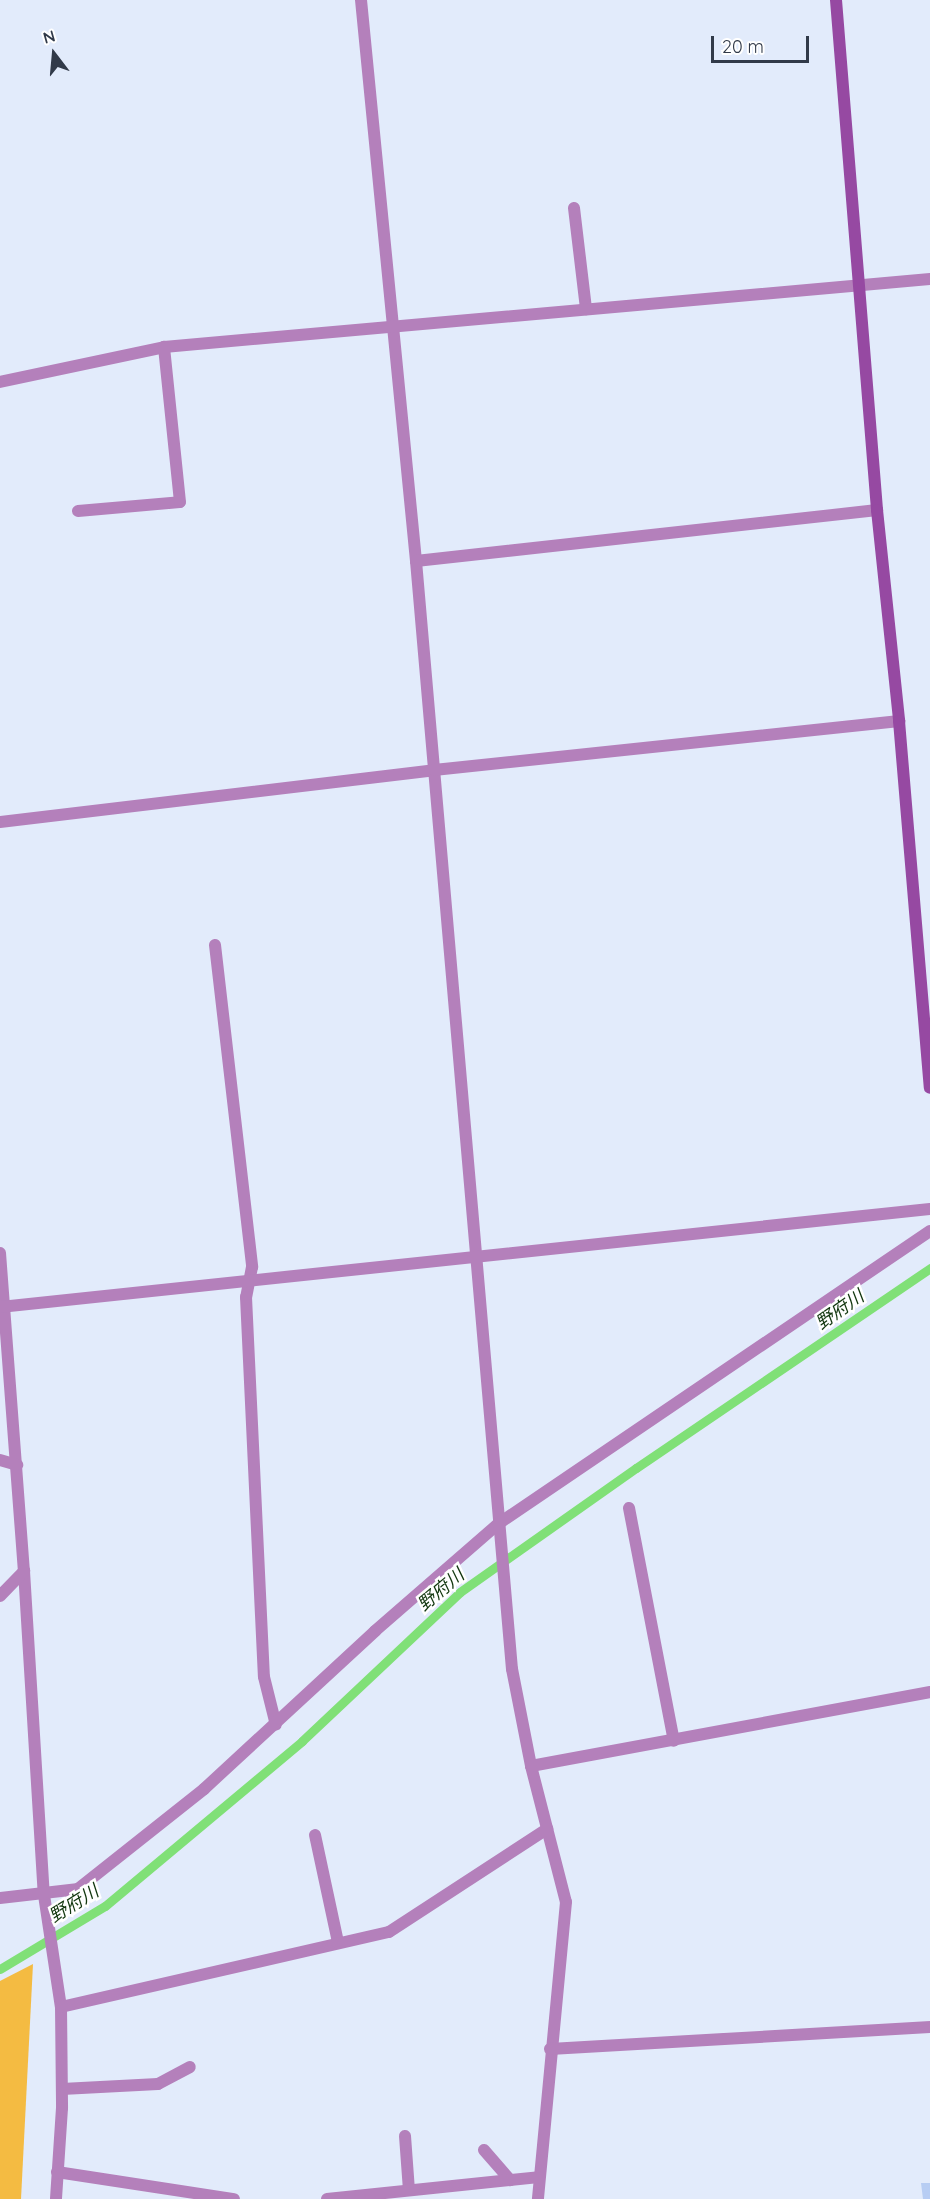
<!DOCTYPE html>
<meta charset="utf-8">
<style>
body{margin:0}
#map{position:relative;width:930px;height:2199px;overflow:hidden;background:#e2ebfb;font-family:Quicksand,"Noto Sans JP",sans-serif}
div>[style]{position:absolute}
.green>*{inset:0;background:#f4bb42}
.stream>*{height:9px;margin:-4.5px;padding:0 4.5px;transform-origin:4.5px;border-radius:4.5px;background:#80e077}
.building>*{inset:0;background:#b7cdf3}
.street>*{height:12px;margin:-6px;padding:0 6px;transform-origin:6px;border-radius:6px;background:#b480bb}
.secondary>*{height:12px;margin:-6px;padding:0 6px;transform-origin:6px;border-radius:6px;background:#9649a2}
span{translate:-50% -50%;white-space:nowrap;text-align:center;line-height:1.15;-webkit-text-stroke:5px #fff;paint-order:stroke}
.water-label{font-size:18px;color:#11360e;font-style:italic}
.north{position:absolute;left:24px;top:24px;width:60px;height:60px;-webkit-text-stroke:4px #fff;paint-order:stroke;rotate:344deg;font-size:16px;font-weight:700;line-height:24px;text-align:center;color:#313a49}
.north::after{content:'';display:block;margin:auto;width:21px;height:27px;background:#313a49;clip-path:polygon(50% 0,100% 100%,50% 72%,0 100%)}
.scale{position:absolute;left:711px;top:36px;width:98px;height:27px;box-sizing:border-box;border:3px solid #313a49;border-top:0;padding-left:8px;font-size:18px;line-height:21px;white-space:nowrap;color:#313a49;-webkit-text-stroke:4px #fff;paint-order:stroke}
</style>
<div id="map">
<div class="green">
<i style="clip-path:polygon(33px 1964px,21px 2199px,0 2199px,0 1981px)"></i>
</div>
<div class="stream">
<i style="left:0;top:1969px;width:122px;rotate:-31deg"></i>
<i style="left:105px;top:1906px;width:257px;rotate:-39.9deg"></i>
<i style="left:302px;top:1741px;width:217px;rotate:-43.3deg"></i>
<i style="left:460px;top:1592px;width:215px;rotate:-35.2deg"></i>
<i style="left:636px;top:1468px;width:356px;rotate:-34.2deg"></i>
</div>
<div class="building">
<i style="clip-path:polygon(921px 2183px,930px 2183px,930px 2199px,923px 2199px)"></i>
</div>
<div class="street">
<i style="left:361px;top:0;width:564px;rotate:84.4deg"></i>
<i style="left:416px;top:561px;width:1112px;rotate:85.05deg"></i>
<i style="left:512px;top:1669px;width:99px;rotate:78.9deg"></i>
<i style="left:531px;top:1766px;width:140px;rotate:75.6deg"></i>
<i style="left:566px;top:1902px;width:298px;rotate:95.4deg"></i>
<i style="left:574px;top:208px;width:102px;rotate:83.2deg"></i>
<i style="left:0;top:382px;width:168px;rotate:-12deg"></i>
<i style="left:164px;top:347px;width:769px;rotate:-5.07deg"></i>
<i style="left:78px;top:511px;width:102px;rotate:-5deg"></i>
<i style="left:180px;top:502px;width:156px;rotate:-95.9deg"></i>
<i style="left:416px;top:561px;width:464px;rotate:-6.3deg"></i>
<i style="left:0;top:822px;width:437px;rotate:-6.8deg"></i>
<i style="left:434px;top:770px;width:468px;rotate:-6deg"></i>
<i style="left:215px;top:945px;width:324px;rotate:83.4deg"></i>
<i style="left:252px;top:1267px;width:31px;rotate:101deg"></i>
<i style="left:246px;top:1297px;width:380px;rotate:87.3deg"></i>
<i style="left:264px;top:1677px;width:49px;rotate:76deg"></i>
<i style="left:0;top:1253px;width:319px;rotate:85.7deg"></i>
<i style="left:24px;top:1571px;width:325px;rotate:86.5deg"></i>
<i style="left:44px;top:1895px;width:113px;rotate:81.4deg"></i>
<i style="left:61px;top:2007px;width:101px;rotate:89.4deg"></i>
<i style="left:62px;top:2108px;width:91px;rotate:93.8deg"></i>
<i style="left:0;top:1307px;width:935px;rotate:-6.02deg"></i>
<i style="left:0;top:1460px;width:18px;rotate:16deg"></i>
<i style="left:629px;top:1508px;width:237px;rotate:79.1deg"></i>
<i style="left:0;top:1596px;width:35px;rotate:-46deg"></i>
<i style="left:531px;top:1766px;width:406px;rotate:-10.5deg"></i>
<i style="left:315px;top:1835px;width:109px;rotate:77.9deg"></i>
<i style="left:0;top:1898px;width:79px;rotate:-6.6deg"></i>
<i style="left:78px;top:1889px;width:161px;rotate:-38.4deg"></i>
<i style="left:204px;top:1789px;width:233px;rotate:-42.7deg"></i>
<i style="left:375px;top:1631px;width:163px;rotate:-41deg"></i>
<i style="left:498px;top:1524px;width:522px;rotate:-34.15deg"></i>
<i style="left:61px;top:2007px;width:336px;rotate:-12.9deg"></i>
<i style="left:389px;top:1932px;width:189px;rotate:-33.1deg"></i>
<i style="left:550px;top:2049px;width:381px;rotate:-3.3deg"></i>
<i style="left:62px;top:2089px;width:96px;rotate:-3deg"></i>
<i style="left:158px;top:2084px;width:36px;rotate:-28deg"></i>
<i style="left:405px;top:2136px;width:54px;rotate:85.8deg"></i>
<i style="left:484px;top:2150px;width:40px;rotate:49deg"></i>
<i style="left:57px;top:2172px;width:179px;rotate:8.7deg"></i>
<i style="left:327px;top:2199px;width:213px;rotate:-5.9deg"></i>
</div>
<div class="secondary">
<i style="left:836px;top:0;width:512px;rotate:85.4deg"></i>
<i style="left:877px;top:510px;width:212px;rotate:84deg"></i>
<i style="left:899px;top:721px;width:368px;rotate:85.2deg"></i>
</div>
<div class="water-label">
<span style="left:840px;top:1310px;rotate:-35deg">野府川</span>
<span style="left:441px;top:1590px;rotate:-40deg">野府川</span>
<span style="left:74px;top:1904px;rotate:-32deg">野府川</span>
</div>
<div class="north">N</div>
<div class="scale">20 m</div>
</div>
